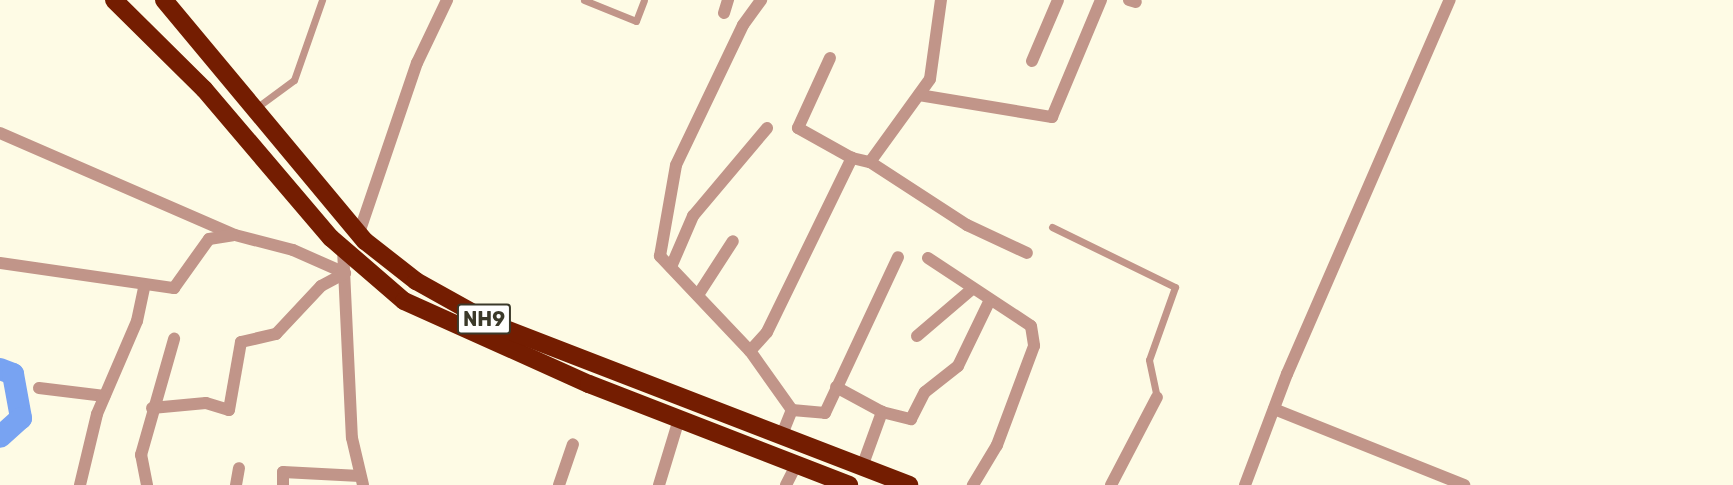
<!DOCTYPE html>
<style>
body{margin:0}
#map{position:relative;width:1733px;height:485px;overflow:hidden;background:#fefbe5;font-family:Rubik,sans-serif}
div>[style]{position:absolute}
.river>*{height:22px;margin:-11px;padding:0 11px;transform-origin:11px;border-radius:11px;background:#78a3f2}
.lane>*{height:7px;margin:-3.5px;padding:0 3.5px;transform-origin:3.5px;border-radius:3.5px;background:#c19589}
.street>*{height:12px;margin:-6px;padding:0 6px;transform-origin:6px;border-radius:6px;background:#c19589}
.highway>*{height:18px;margin:-9px;padding:0 9px;transform-origin:9px;border-radius:9px;background:#741d01}
span{translate:-50% -50%;white-space:nowrap;text-align:center;line-height:1.15;-webkit-text-stroke:6px #fff;paint-order:stroke}
.shield-label span{padding:2px 4px;background:#fff;border:2px solid;border-radius:4px;-webkit-text-stroke-width:0}
.shield-label{font-size:20px;color:#3b392a;font-weight:700}
</style>
<div id="map">
<div class="river">
<i style="left:0;top:369px;width:14px;rotate:21deg"></i>
<i style="left:13px;top:374px;width:45px;rotate:79.7deg"></i>
<i style="left:21px;top:418px;width:28px;rotate:138deg"></i>
</div>
<div class="lane">
<i style="left:584px;top:0;width:56px;rotate:22deg"></i>
<i style="left:636px;top:21px;width:22px;rotate:-69deg"></i>
<i style="left:256px;top:108px;width:47px;rotate:-36.4deg"></i>
<i style="left:294px;top:80px;width:85px;rotate:-70.7deg"></i>
<i style="left:1052px;top:227px;width:137px;rotate:26deg"></i>
<i style="left:1175px;top:287px;width:77px;rotate:109.6deg"></i>
<i style="left:1149px;top:360px;width:38px;rotate:78deg"></i>
</div>
<div class="street">
<i style="left:1129px;top:0;width:7px;rotate:16deg"></i>
<i style="left:724px;top:13px;width:14px;rotate:-73deg"></i>
<i style="left:830px;top:58px;width:77px;rotate:114.6deg"></i>
<i style="left:798px;top:128px;width:62px;rotate:29.1deg"></i>
<i style="left:1032px;top:61px;width:66px;rotate:-66.9deg"></i>
<i style="left:919px;top:95px;width:135px;rotate:9.4deg"></i>
<i style="left:1052px;top:117px;width:127px;rotate:-67.3deg"></i>
<i style="left:0;top:133px;width:256px;rotate:23.5deg"></i>
<i style="left:235px;top:235px;width:60px;rotate:14.5deg"></i>
<i style="left:293px;top:250px;width:57px;rotate:23.9deg"></i>
<i style="left:870px;top:162px;width:116px;rotate:33deg"></i>
<i style="left:967px;top:225px;width:66px;rotate:25deg"></i>
<i style="left:359px;top:233px;width:180px;rotate:-71.2deg"></i>
<i style="left:417px;top:63px;width:70px;rotate:-64.5deg"></i>
<i style="left:343px;top:249px;width:189px;rotate:87.3deg"></i>
<i style="left:352px;top:438px;width:48px;rotate:76.8deg"></i>
<i style="left:928px;top:258px;width:123px;rotate:33.4deg"></i>
<i style="left:1031px;top:326px;width:20px;rotate:81deg"></i>
<i style="left:1034px;top:346px;width:106px;rotate:110.5deg"></i>
<i style="left:997px;top:445px;width:47px;rotate:121deg"></i>
<i style="left:0;top:263px;width:176px;rotate:8.2deg"></i>
<i style="left:174px;top:288px;width:60px;rotate:-54.5deg"></i>
<i style="left:209px;top:239px;width:24px;rotate:-9deg"></i>
<i style="left:671px;top:267px;width:56px;rotate:-66.7deg"></i>
<i style="left:693px;top:216px;width:115px;rotate:-49.9deg"></i>
<i style="left:698px;top:295px;width:64px;rotate:-57.1deg"></i>
<i style="left:917px;top:336px;width:72px;rotate:-40.5deg"></i>
<i style="left:750px;top:351px;width:131px;rotate:-133.5deg"></i>
<i style="left:660px;top:256px;width:92px;rotate:-80deg"></i>
<i style="left:676px;top:165px;width:155px;rotate:-64.4deg"></i>
<i style="left:743px;top:25px;width:31px;rotate:-54deg"></i>
<i style="left:836px;top:387px;width:52px;rotate:28.5deg"></i>
<i style="left:39px;top:388px;width:66px;rotate:6.9deg"></i>
<i style="left:152px;top:408px;width:54px;rotate:-5.3deg"></i>
<i style="left:206px;top:403px;width:24px;rotate:17deg"></i>
<i style="left:229px;top:410px;width:69px;rotate:-80deg"></i>
<i style="left:241px;top:342px;width:36px;rotate:-13deg"></i>
<i style="left:276px;top:334px;width:66px;rotate:-46.8deg"></i>
<i style="left:321px;top:286px;width:27px;rotate:-28deg"></i>
<i style="left:1274px;top:409px;width:205px;rotate:21.8deg"></i>
<i style="left:792px;top:410px;width:33px;rotate:5deg"></i>
<i style="left:825px;top:413px;width:172px;rotate:-64.9deg"></i>
<i style="left:781px;top:437px;width:29px;rotate:-68deg"></i>
<i style="left:792px;top:410px;width:72px;rotate:-125.4deg"></i>
<i style="left:750px;top:351px;width:25px;rotate:-48deg"></i>
<i style="left:767px;top:332px;width:194px;rotate:-64deg"></i>
<i style="left:852px;top:158px;width:18px;rotate:13deg"></i>
<i style="left:870px;top:162px;width:102px;rotate:-54.1deg"></i>
<i style="left:930px;top:79px;width:80px;rotate:-82.1deg"></i>
<i style="left:862px;top:467px;width:59px;rotate:-70deg"></i>
<i style="left:882px;top:412px;width:30px;rotate:14deg"></i>
<i style="left:911px;top:419px;width:30px;rotate:-63deg"></i>
<i style="left:925px;top:392px;width:42px;rotate:-38.2deg"></i>
<i style="left:958px;top:366px;width:71px;rotate:-64.2deg"></i>
<i style="left:80px;top:485px;width:73px;rotate:-76.5deg"></i>
<i style="left:97px;top:414px;width:101px;rotate:-66.7deg"></i>
<i style="left:137px;top:321px;width:35px;rotate:-78deg"></i>
<i style="left:147px;top:485px;width:31px;rotate:-101deg"></i>
<i style="left:141px;top:455px;width:121px;rotate:-74.1deg"></i>
<i style="left:236px;top:485px;width:17px;rotate:-80deg"></i>
<i style="left:283px;top:485px;width:13px;rotate:-90deg"></i>
<i style="left:283px;top:472px;width:77px;rotate:3deg"></i>
<i style="left:559px;top:485px;width:43px;rotate:-71.1deg"></i>
<i style="left:659px;top:485px;width:69px;rotate:-73.1deg"></i>
<i style="left:786px;top:485px;width:22px;rotate:-63deg"></i>
<i style="left:1111px;top:485px;width:99px;rotate:-62.4deg"></i>
<i style="left:1245px;top:485px;width:119px;rotate:-69.3deg"></i>
<i style="left:1287px;top:374px;width:408px;rotate:-66.5deg"></i>
</div>
<div class="highway">
<i style="left:114px;top:0;width:127px;rotate:44.7deg"></i>
<i style="left:204px;top:89px;width:196px;rotate:49.6deg"></i>
<i style="left:331px;top:238px;width:96px;rotate:40.8deg"></i>
<i style="left:404px;top:301px;width:203px;rotate:24.2deg"></i>
<i style="left:589px;top:384px;width:279px;rotate:21.2deg"></i>
<i style="left:164px;top:0;width:314px;rotate:50.2deg"></i>
<i style="left:365px;top:241px;width:65px;rotate:38.1deg"></i>
<i style="left:416px;top:281px;width:90px;rotate:29.1deg"></i>
<i style="left:495px;top:325px;width:444px;rotate:21.1deg"></i>
</div>
<div class="shield-label">
<span style="left:484px;top:319px">NH9</span>
</div>
</div>
